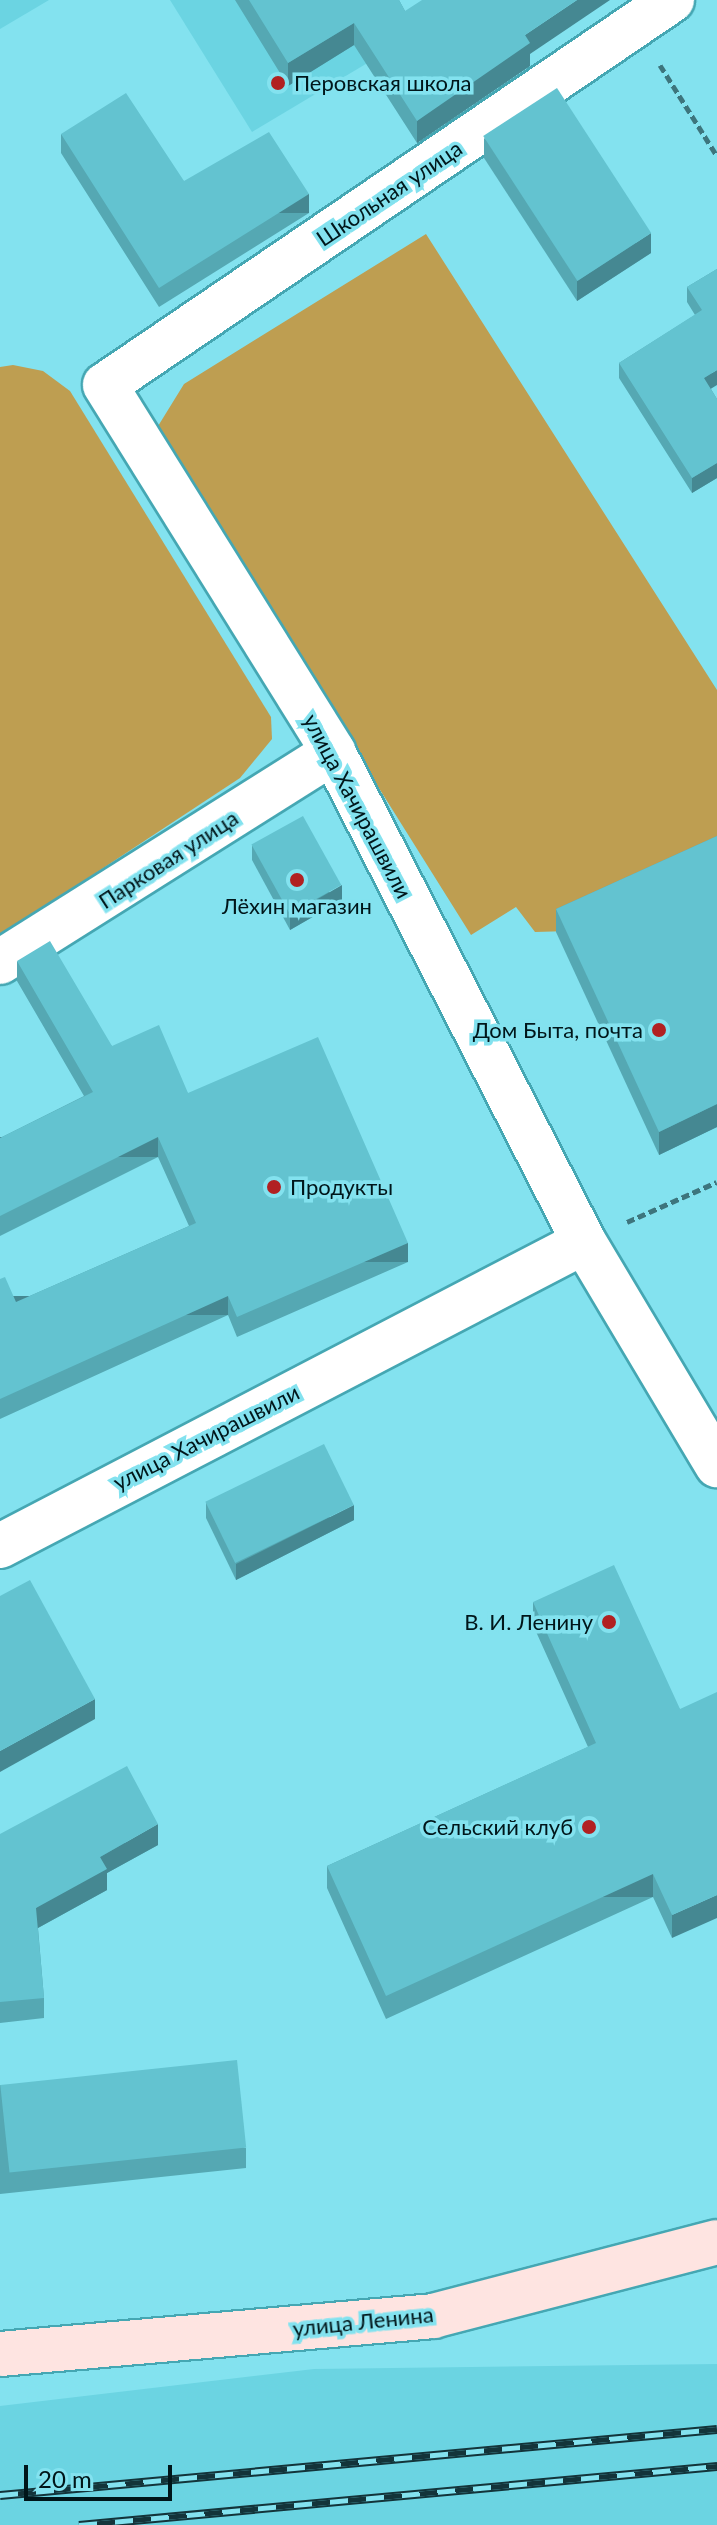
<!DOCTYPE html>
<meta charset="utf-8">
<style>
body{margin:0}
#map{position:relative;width:717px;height:2525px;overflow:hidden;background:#83e2ef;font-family:Lato,sans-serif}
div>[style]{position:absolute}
.built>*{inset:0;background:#6bd4e2}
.green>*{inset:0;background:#be9e51}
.path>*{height:5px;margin-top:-2.5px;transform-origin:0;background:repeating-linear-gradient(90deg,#3d757d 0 8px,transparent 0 12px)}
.roads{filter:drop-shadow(2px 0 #45a7b3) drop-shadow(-2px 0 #45a7b3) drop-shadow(0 2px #45a7b3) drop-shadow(0 -2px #45a7b3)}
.street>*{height:44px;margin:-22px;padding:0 22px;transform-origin:22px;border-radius:22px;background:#fff}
.secondary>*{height:44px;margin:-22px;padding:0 22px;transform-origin:22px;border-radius:22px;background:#fee4e1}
.rail>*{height:9px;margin-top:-4.5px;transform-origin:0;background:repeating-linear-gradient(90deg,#83e2ef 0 18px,#13343a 0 36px);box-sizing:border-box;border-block:2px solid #13343a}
.wall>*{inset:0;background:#55a8b3}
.shaded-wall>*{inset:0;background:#458892;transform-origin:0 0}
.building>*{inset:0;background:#63c3d0;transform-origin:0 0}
.dots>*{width:22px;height:22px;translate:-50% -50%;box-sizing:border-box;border:4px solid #83e2ef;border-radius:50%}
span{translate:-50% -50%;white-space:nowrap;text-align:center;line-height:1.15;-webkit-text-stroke:7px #83e2ef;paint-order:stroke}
.poi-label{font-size:22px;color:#00161a}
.left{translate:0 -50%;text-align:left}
.right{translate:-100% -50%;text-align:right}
.street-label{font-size:22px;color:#00161a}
.scale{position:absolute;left:24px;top:2465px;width:148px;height:36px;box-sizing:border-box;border:4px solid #00161a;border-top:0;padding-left:10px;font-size:24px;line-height:28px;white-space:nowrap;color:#00161a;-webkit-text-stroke:6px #83e2ef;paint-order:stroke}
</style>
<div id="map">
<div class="built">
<i style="clip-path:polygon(0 0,49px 0,0 29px)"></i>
<i style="clip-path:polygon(170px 0,395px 0,416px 34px,252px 132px)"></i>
<i style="clip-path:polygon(717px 2364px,717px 2525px,0 2525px,0 2406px,314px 2369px)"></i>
</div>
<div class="green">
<i style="clip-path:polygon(426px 234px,717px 690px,717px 879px,605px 930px,535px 932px,516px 907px,471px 935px,155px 431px,184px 384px)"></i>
<i style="clip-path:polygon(13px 365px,43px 371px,70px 391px,271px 717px,272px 739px,240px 778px,0 936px,0 367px)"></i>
</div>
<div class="path">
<i style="left:660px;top:65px;width:107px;rotate:57.9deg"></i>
<i style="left:627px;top:1222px;width:98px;rotate:-24deg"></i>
</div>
<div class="roads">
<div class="street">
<i style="left:672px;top:0;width:685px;rotate:145.82deg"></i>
<i style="left:105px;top:385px;width:432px;rotate:58.1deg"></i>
<i style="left:333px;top:752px;width:551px;rotate:62.88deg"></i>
<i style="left:584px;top:1242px;width:260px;rotate:59.2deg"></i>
<i style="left:0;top:962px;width:394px;rotate:-32.2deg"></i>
<i style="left:0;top:1546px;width:658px;rotate:-27.5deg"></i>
</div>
<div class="secondary">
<i style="left:0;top:2354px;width:435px;rotate:-5deg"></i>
<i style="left:433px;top:2316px;width:293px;rotate:-14.6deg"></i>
</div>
</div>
<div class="rail">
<i style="left:0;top:2495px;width:720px;rotate:-5.26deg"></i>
<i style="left:79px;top:2525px;width:641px;rotate:-5.28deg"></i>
</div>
<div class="wall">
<i style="clip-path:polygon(235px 0,399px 0,405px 11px,530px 54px,530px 66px,417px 143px,354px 45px,288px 86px)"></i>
<i style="clip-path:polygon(61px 134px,184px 181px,309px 213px,159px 307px,61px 153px)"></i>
<i style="clip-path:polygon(484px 138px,651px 253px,577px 301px,484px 158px)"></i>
<i style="clip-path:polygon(717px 269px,711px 389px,717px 399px,717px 478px,692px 493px,619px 378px,619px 363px,695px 315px,687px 302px,687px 287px)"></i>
<i style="clip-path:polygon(717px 836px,717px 1127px,659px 1155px,556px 932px,556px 909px)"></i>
<i style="clip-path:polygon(252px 845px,342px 900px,290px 930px,252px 860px)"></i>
<i style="clip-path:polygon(17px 961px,112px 1046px,188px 1093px,408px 1262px,237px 1337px,228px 1315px,0 1419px,0 1279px,16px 1302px,189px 1226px,158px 1157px,0 1236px,0 1138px,84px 1096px,17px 981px)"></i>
<i style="clip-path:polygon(206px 1503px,354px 1520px,236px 1580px,206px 1518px)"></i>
<i style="clip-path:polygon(533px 1602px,680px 1709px,672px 1938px,653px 1897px,386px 2019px,327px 1888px,327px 1866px,588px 1747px,533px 1625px)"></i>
<i style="clip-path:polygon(0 1834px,158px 1845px,107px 1873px,107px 1890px,38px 1928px,44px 1998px,44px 2018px,0 2023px)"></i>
<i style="clip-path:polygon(0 2085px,246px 2148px,246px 2168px,0 2194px)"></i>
</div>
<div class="shaded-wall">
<i style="clip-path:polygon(577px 0,610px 0,530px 54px,530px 66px,417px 143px,417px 121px,525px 35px)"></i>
<i style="clip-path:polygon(354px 23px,354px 45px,288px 86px,288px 63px)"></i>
<i style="left:309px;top:194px;width:19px;height:177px;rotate:90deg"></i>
<i style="clip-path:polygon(651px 233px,651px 253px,577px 301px,577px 281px)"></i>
<i style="clip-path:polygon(717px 370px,717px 385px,704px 393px,704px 378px)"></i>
<i style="clip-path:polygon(717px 463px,717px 478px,692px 493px,692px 478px)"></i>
<i style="clip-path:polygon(342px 885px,342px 900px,290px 930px,290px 915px)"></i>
<i style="clip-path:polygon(717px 1104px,717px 1127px,659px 1155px,659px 1132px)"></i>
<i style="left:158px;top:1137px;width:20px;height:177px;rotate:90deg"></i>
<i style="left:408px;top:1243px;width:19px;height:186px;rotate:90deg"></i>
<i style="left:228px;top:1296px;width:19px;height:250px;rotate:90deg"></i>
<i style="clip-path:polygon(354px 1505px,354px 1520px,236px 1580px,236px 1564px)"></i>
<i style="clip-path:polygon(95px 1699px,95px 1719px,0 1772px,0 1751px)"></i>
<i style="clip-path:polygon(158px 1824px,158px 1845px,107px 1873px,107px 1890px,36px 1929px,36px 1908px,100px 1857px)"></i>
<i style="left:653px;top:1874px;width:23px;height:294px;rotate:90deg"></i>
<i style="clip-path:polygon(717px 1895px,717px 1918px,672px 1938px,672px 1915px)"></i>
</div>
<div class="building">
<i style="clip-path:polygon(249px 0,399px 0,405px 11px,422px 0,577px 0,525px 35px,530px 43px,417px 121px,354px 23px,288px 63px)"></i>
<i style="left:557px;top:88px;width:173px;height:88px;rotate:57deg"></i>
<i style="clip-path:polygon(126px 93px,184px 181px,269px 132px,309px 194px,159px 288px,61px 134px)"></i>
<i style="clip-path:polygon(717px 269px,717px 370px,704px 378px,717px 399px,717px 463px,692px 478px,619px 363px,702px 310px,687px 287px)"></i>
<i style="left:303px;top:816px;width:79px;height:59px;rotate:61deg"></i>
<i style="clip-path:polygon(717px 836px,717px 1104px,659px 1132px,556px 909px)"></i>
<i style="clip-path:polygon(50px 941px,112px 1046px,159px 1025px,188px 1093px,318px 1037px,408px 1243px,237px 1317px,228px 1296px,0 1399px,0 1279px,5px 1277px,16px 1302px,196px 1223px,158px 1137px,0 1216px,0 1138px,93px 1092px,17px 961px)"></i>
<i style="left:324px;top:1444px;width:68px;height:132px;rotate:64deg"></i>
<i style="clip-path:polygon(614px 1565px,680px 1709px,717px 1692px,717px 1895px,672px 1915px,653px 1874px,386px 1996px,327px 1866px,596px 1743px,533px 1602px)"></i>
<i style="clip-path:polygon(30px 1580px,95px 1699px,0 1751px,0 1596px)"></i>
<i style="clip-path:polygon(127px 1766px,158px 1824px,100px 1857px,107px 1869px,36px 1908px,44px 1998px,0 2002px,0 1834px)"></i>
<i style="left:237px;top:2060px;width:88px;height:238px;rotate:84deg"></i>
</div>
<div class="dots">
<i style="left:278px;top:83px;background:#b12122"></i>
<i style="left:297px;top:880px;background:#b12122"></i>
<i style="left:659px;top:1030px;background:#b12122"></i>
<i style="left:274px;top:1187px;background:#b12122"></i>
<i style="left:609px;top:1622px;background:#b12122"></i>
<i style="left:589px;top:1827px;background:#b12122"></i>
</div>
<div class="poi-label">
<span class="left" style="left:294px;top:83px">Перовская школа</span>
<span style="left:297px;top:906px">Лёхин магазин</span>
<span class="right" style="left:643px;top:1030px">Дом Быта, почта</span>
<span class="left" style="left:290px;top:1187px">Продукты</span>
<span class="right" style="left:593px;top:1622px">В. И. Ленину</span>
<span class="right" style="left:573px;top:1827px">Сельский клуб</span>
</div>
<div class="street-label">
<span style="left:389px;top:193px;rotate:-34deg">Школьная улица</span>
<span style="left:358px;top:806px;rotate:62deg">улица Хачирашвили</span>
<span style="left:168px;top:859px;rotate:-33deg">Парковая улица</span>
<span style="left:206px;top:1437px;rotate:-27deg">улица Хачирашвили</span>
<span style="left:363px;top:2321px;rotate:-6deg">улица Ленина</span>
</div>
<div class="scale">20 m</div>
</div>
